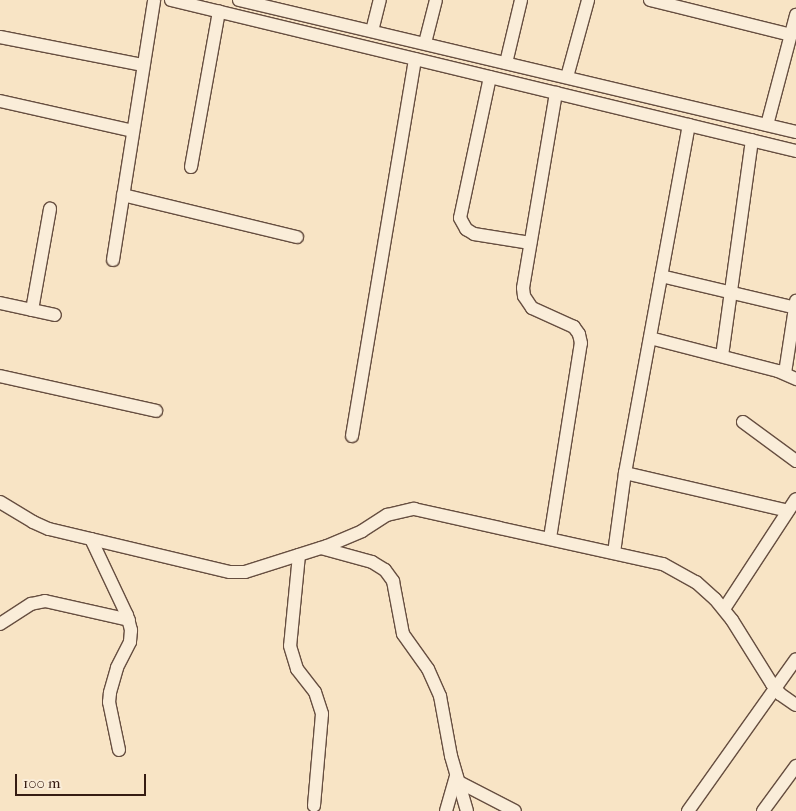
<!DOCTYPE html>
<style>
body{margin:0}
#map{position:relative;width:796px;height:811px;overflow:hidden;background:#f8e4c5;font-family:"IM FELL French Canon",serif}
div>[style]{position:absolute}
.roads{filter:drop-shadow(1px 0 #664e40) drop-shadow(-1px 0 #664e40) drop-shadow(0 1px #664e40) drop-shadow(0 -1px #664e40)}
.minor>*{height:12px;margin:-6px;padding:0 6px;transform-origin:6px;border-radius:6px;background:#faedd9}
span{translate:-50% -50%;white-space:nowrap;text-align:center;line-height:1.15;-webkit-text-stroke:4.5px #faedd9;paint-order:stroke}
.scale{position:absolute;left:15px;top:774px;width:131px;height:22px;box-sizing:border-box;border:2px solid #361c13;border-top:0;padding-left:6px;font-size:15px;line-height:18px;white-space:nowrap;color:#361c13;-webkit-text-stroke:4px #faedd9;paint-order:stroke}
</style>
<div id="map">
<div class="roads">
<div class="minor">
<i style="left:171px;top:0;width:643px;rotate:13.58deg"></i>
<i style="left:239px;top:0;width:572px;rotate:13.33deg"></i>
<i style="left:650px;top:0;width:145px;rotate:13.9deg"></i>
<i style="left:372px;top:31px;width:32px;rotate:-76deg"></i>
<i style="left:0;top:37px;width:146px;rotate:11.1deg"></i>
<i style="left:425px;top:43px;width:44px;rotate:-75.7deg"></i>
<i style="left:506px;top:63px;width:65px;rotate:-76.6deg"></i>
<i style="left:490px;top:77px;width:144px;rotate:102deg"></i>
<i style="left:460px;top:218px;width:13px;rotate:61deg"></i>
<i style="left:466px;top:229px;width:9px;rotate:32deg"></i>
<i style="left:474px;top:234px;width:57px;rotate:9.1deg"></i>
<i style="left:567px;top:77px;width:80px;rotate:-74.7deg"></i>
<i style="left:0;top:101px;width:136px;rotate:12.7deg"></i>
<i style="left:767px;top:125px;width:114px;rotate:-75.2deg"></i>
<i style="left:191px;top:167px;width:158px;rotate:-79.8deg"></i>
<i style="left:123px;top:195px;width:179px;rotate:13.6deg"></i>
<i style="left:113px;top:260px;width:263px;rotate:-81deg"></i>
<i style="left:661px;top:276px;width:139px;rotate:13.3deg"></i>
<i style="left:0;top:303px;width:56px;rotate:12.3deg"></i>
<i style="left:32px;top:310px;width:103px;rotate:-79.9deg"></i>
<i style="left:650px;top:338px;width:132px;rotate:14.5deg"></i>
<i style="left:778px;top:371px;width:20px;rotate:24deg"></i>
<i style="left:722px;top:356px;width:218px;rotate:-82.1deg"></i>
<i style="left:785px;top:373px;width:73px;rotate:-81.3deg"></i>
<i style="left:0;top:376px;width:160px;rotate:12.6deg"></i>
<i style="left:743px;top:422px;width:66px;rotate:36.3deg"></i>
<i style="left:352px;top:436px;width:382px;rotate:-80.5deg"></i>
<i style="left:625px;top:473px;width:167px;rotate:13.1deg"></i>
<i style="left:0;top:502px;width:39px;rotate:31deg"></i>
<i style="left:33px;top:522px;width:17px;rotate:24deg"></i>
<i style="left:49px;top:529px;width:186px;rotate:13.4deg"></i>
<i style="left:230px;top:572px;width:15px"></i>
<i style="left:245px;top:572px;width:86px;rotate:-17.6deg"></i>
<i style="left:327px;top:546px;width:38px;rotate:-23deg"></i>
<i style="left:362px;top:531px;width:30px;rotate:-33deg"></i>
<i style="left:387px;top:515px;width:28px;rotate:-13deg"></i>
<i style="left:414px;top:509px;width:255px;rotate:12.5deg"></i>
<i style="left:663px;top:564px;width:38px;rotate:29deg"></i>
<i style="left:696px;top:582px;width:25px;rotate:42deg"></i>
<i style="left:715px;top:599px;width:27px;rotate:51deg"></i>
<i style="left:732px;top:620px;width:75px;rotate:58deg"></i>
<i style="left:772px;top:684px;width:13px;rotate:51deg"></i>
<i style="left:780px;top:694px;width:19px;rotate:35deg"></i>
<i style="left:550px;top:538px;width:197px;rotate:-81deg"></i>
<i style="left:581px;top:343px;width:9px;rotate:-103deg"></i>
<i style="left:579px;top:334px;width:9px;rotate:-126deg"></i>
<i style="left:574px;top:327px;width:46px;rotate:-155.7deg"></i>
<i style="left:532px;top:308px;width:14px;rotate:-124deg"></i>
<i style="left:524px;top:296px;width:8px;rotate:-97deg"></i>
<i style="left:523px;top:288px;width:198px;rotate:-80.4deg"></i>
<i style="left:91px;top:539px;width:84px;rotate:64.7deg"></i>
<i style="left:127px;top:615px;width:16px;rotate:75deg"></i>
<i style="left:131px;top:630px;width:12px;rotate:95deg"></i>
<i style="left:130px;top:642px;width:29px;rotate:117deg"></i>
<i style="left:117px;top:668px;width:26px;rotate:106deg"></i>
<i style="left:110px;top:693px;width:9px;rotate:96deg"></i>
<i style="left:109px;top:702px;width:49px;rotate:78.2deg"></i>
<i style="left:321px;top:548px;width:53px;rotate:15.4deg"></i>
<i style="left:372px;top:562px;width:15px;rotate:32deg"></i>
<i style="left:385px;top:570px;width:14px;rotate:54deg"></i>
<i style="left:393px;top:581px;width:54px;rotate:79.3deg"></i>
<i style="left:403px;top:634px;width:43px;rotate:54.5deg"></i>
<i style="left:428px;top:669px;width:30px;rotate:66deg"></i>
<i style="left:440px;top:696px;width:61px;rotate:79.6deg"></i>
<i style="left:451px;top:756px;width:57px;rotate:73.8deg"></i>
<i style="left:614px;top:553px;width:81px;rotate:-82.2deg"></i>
<i style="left:625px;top:473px;width:354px;rotate:-79.6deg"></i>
<i style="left:299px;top:555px;width:91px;rotate:95.6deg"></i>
<i style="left:290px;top:646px;width:24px;rotate:73deg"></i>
<i style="left:297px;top:669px;width:29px;rotate:52deg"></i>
<i style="left:315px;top:692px;width:23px;rotate:72deg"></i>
<i style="left:322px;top:714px;width:92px;rotate:95deg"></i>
<i style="left:724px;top:609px;width:131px;rotate:-56.8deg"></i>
<i style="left:0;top:624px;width:37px;rotate:-33deg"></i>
<i style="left:31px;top:604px;width:14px;rotate:-12deg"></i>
<i style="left:45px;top:601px;width:86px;rotate:12.7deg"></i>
<i style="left:457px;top:781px;width:65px;rotate:27.3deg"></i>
<i style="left:446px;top:811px;width:37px;rotate:-74deg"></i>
<i style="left:688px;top:811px;width:186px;rotate:-54.6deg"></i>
<i style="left:763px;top:811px;width:56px;rotate:-53.7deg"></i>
</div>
</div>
<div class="scale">100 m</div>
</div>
